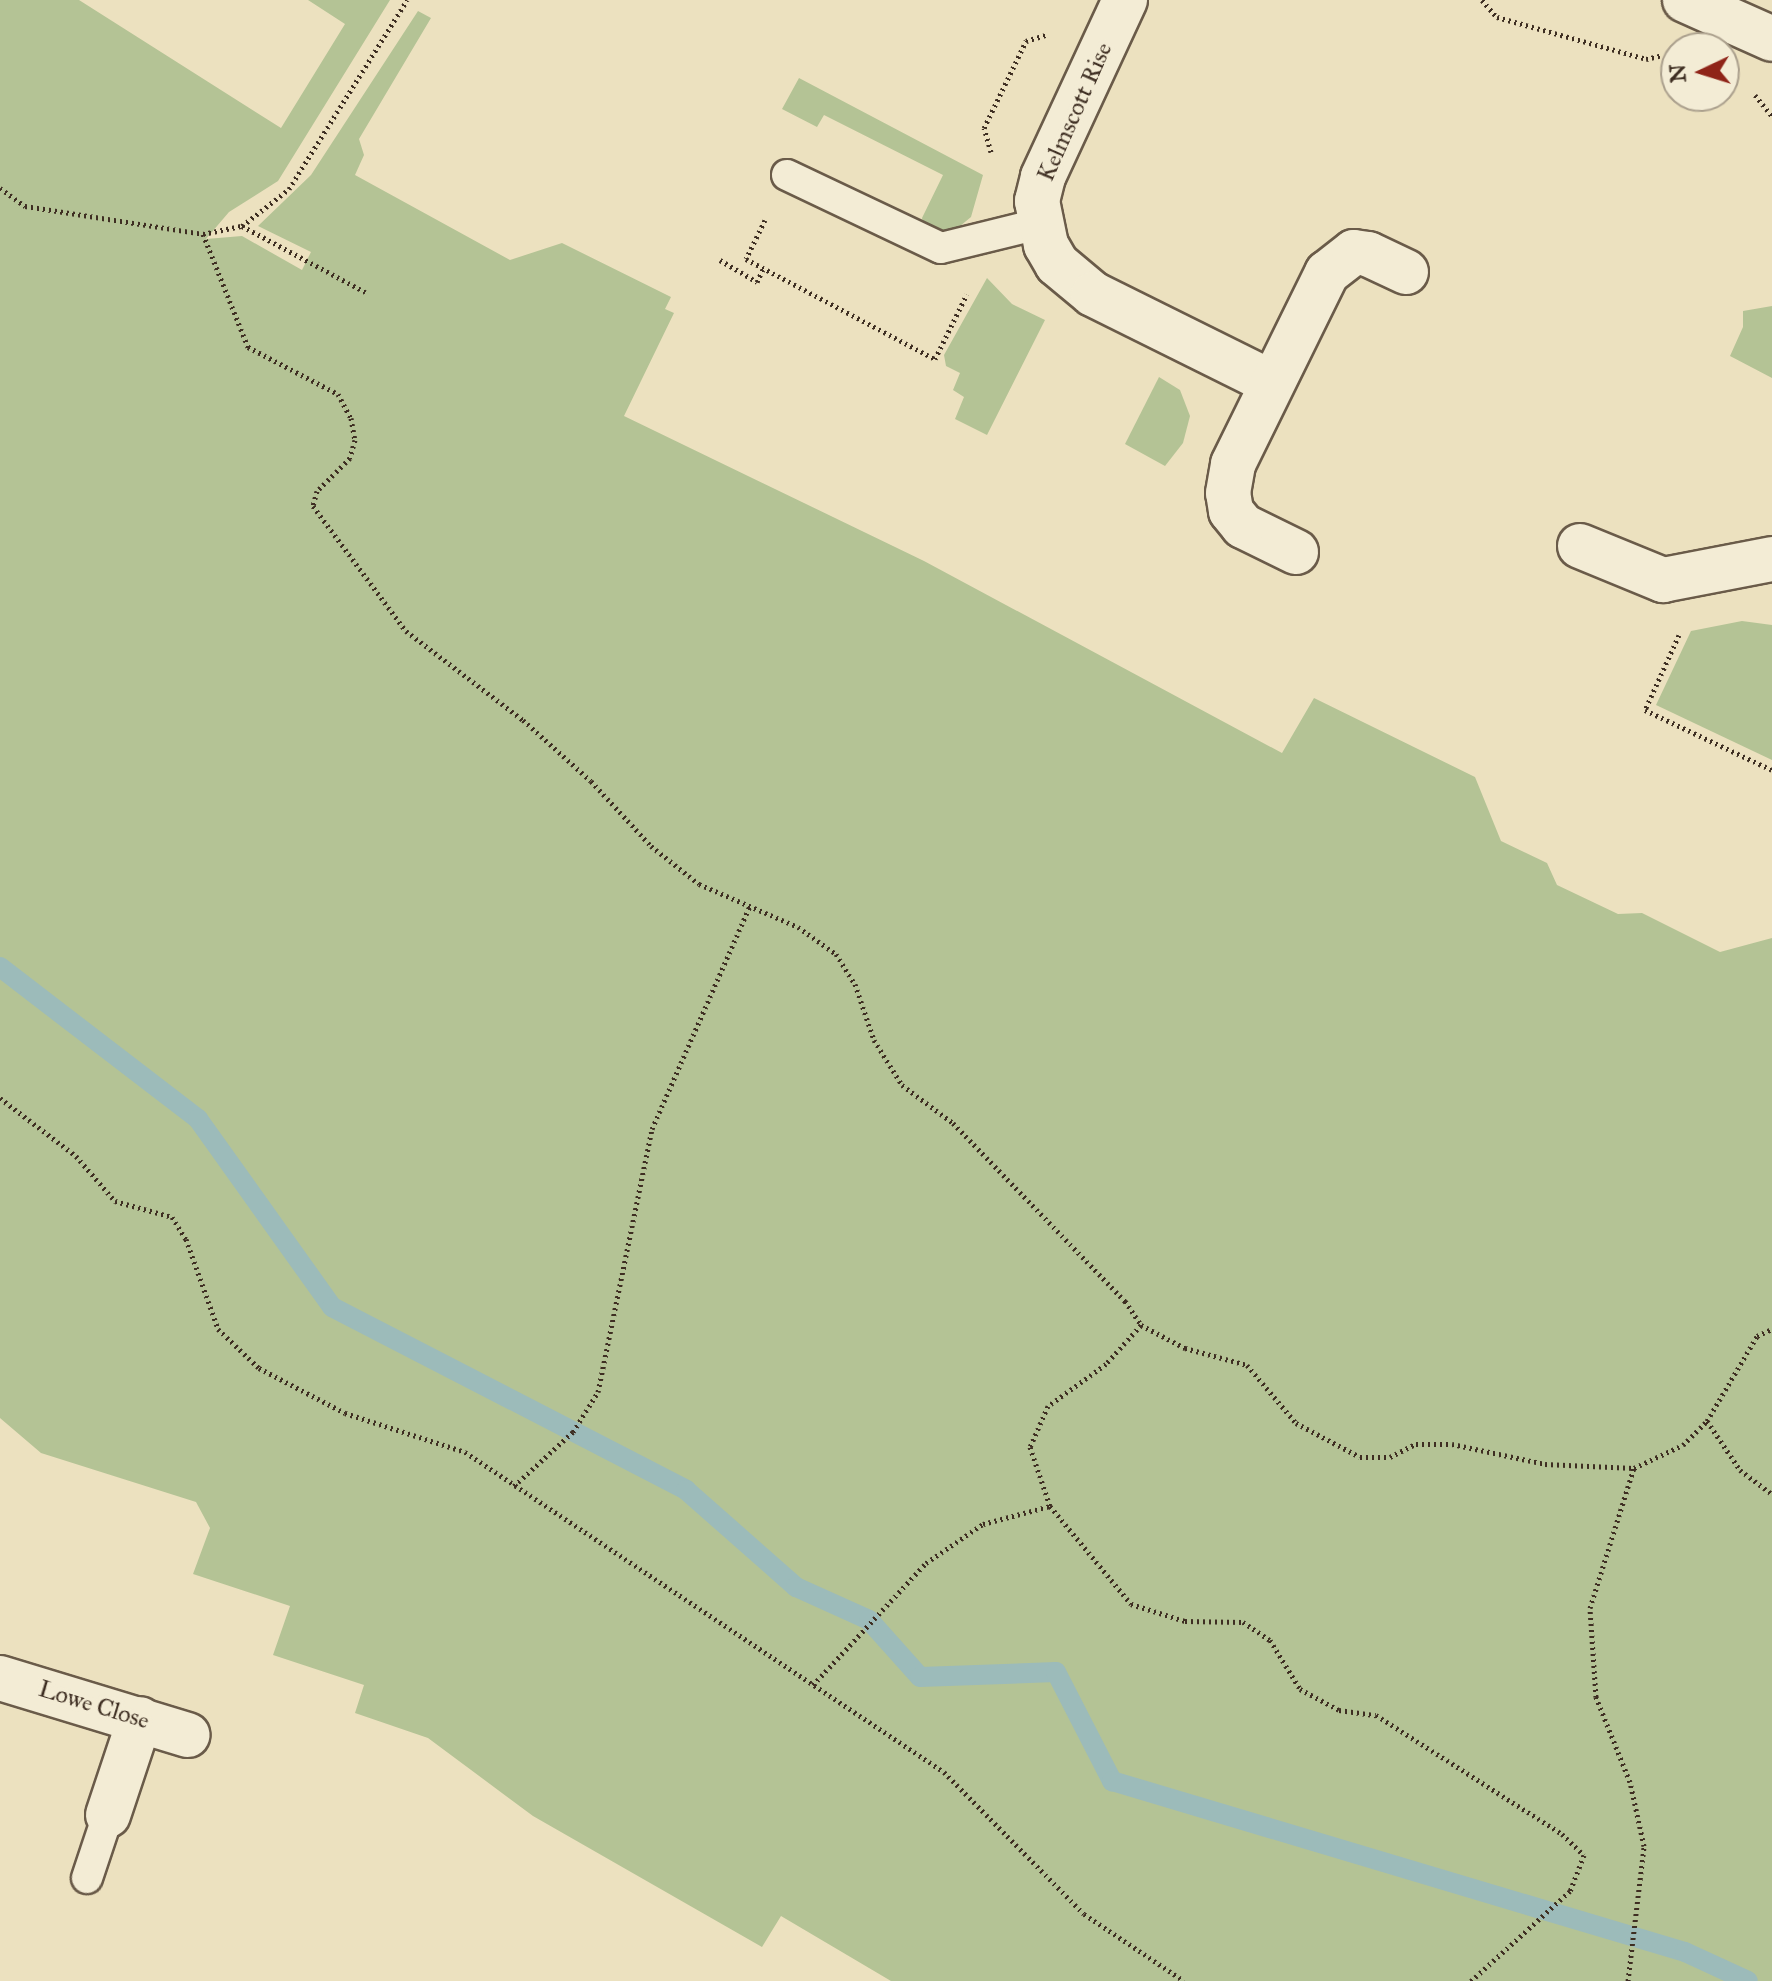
<!DOCTYPE html>
<style>
body{margin:0}
#map{position:relative;width:1772px;height:1981px;overflow:hidden;background:#ece1bf;font-family:"IM FELL Great Primer",serif}
div>[style]{position:absolute}
.green>*{inset:0;background:#b4c395}
.stream>*{height:20px;margin:-10px;padding:0 10px;transform-origin:10px;border-radius:10px;background:#9cbbba}
.path>*{height:5px;margin-top:-2.5px;transform-origin:0;background:repeating-linear-gradient(90deg,#3e2e22 0 2px,transparent 0 6px)}
.roads{filter:drop-shadow(2px 0 #6a5b49) drop-shadow(-2px 0 #6a5b49) drop-shadow(0 2px #6a5b49) drop-shadow(0 -2px #6a5b49)}
.lane>*{height:30px;margin:-15px;padding:0 15px;transform-origin:15px;border-radius:15px;background:#f3ecd5}
.street>*{height:44px;margin:-22px;padding:0 22px;transform-origin:22px;border-radius:22px;background:#f3ecd5}
span{translate:-50% -50%;white-space:nowrap;text-align:center;line-height:1.15;-webkit-text-stroke:8px #f3ecd5;paint-order:stroke}
.street-label{font-size:24px;color:#3e2e22}
.north{position:absolute;left:1660px;top:32px;width:80px;height:80px;box-sizing:border-box;background:#f3ecd5;border:2px solid #aba08d;border-radius:50%;rotate:266deg;font-size:22px;font-weight:700;line-height:32px;text-align:center;color:#3e2e22}
.north::after{content:'';display:block;margin:auto;width:28px;height:36px;background:#8f2418;clip-path:polygon(50% 0,100% 100%,50% 72%,0 100%)}
</style>
<div id="map">
<div class="green">
<i style="clip-path:polygon(0 0,79px 0,281px 128px,345px 24px,308px 0,390px 0,278px 181px,229px 212px,206px 239px,242px 236px,302px 270px,311px 252px,258px 226px,311px 175px,418px 11px,431px 18px,359px 139px,364px 155px,355px 175px,510px 260px,562px 243px,671px 297px,665px 309px,674px 313px,624px 416px,924px 561px,1282px 753px,1314px 698px,1475px 777px,1501px 841px,1547px 863px,1557px 885px,1618px 914px,1642px 913px,1720px 952px,1772px 938px,1772px 1981px,891px 1981px,781px 1916px,762px 1947px,533px 1816px,428px 1738px,355px 1713px,364px 1685px,273px 1655px,290px 1606px,193px 1574px,210px 1528px,196px 1502px,41px 1453px,0 1418px)"></i>
<i style="clip-path:polygon(799px 78px,983px 175px,971px 217px,954px 231px,936px 232px,924px 226px,922px 218px,943px 175px,824px 115px,817px 127px,782px 109px)"></i>
<i style="clip-path:polygon(987px 278px,1012px 304px,1045px 320px,987px 435px,955px 419px,964px 397px,953px 390px,960px 373px,946px 366px,944px 355px)"></i>
<i style="clip-path:polygon(1772px 306px,1772px 378px,1730px 356px,1743px 327px,1743px 311px)"></i>
<i style="clip-path:polygon(1159px 377px,1180px 390px,1190px 416px,1183px 443px,1165px 466px,1125px 444px)"></i>
<i style="clip-path:polygon(1742px 621px,1772px 625px,1772px 760px,1656px 705px,1691px 631px)"></i>
</div>
<div class="stream">
<i style="left:0;top:967px;width:250px;rotate:37.5deg"></i>
<i style="left:198px;top:1119px;width:231px;rotate:54.5deg"></i>
<i style="left:332px;top:1307px;width:399px;rotate:27.3deg"></i>
<i style="left:686px;top:1490px;width:147px;rotate:41.4deg"></i>
<i style="left:796px;top:1587px;width:80px;rotate:24.3deg"></i>
<i style="left:869px;top:1620px;width:76px;rotate:48.2deg"></i>
<i style="left:920px;top:1677px;width:136px;rotate:-2.1deg"></i>
<i style="left:1056px;top:1672px;width:123px;rotate:62.8deg"></i>
<i style="left:1112px;top:1781px;width:598px;rotate:16.62deg"></i>
<i style="left:1685px;top:1952px;width:69px;rotate:24.7deg"></i>
</div>
<div class="path">
<i style="left:1482px;top:0;width:23px;rotate:49deg"></i>
<i style="left:1497px;top:17px;width:155px;rotate:15.7deg"></i>
<i style="left:1646px;top:59px;width:17px;rotate:-13deg"></i>
<i style="left:1755px;top:95px;width:27px;rotate:51deg"></i>
<i style="left:991px;top:152px;width:25px;rotate:-106deg"></i>
<i style="left:984px;top:128px;width:97px;rotate:-64.2deg"></i>
<i style="left:1026px;top:41px;width:21px;rotate:-17deg"></i>
<i style="left:0;top:188px;width:31px;rotate:36deg"></i>
<i style="left:25px;top:206px;width:180px;rotate:8.9deg"></i>
<i style="left:203px;top:234px;width:40px;rotate:-12deg"></i>
<i style="left:242px;top:226px;width:60px;rotate:-38.2deg"></i>
<i style="left:289px;top:189px;width:223px;rotate:-58deg"></i>
<i style="left:765px;top:220px;width:43px;rotate:116deg"></i>
<i style="left:746px;top:259px;width:214px;rotate:27.9deg"></i>
<i style="left:935px;top:359px;width:72px;rotate:-63.8deg"></i>
<i style="left:242px;top:226px;width:140px;rotate:28.2deg"></i>
<i style="left:203px;top:234px;width:122px;rotate:68.3deg"></i>
<i style="left:248px;top:347px;width:102px;rotate:27.6deg"></i>
<i style="left:338px;top:394px;width:27px;rotate:62deg"></i>
<i style="left:351px;top:418px;width:22px;rotate:80deg"></i>
<i style="left:355px;top:440px;width:19px;rotate:106deg"></i>
<i style="left:350px;top:458px;width:47px;rotate:135deg"></i>
<i style="left:317px;top:491px;width:16px;rotate:105deg"></i>
<i style="left:313px;top:506px;width:156px;rotate:53.4deg"></i>
<i style="left:406px;top:631px;width:147px;rotate:37.3deg"></i>
<i style="left:523px;top:720px;width:91px;rotate:41.9deg"></i>
<i style="left:591px;top:781px;width:88px;rotate:47.3deg"></i>
<i style="left:651px;top:846px;width:61px;rotate:38.4deg"></i>
<i style="left:699px;top:884px;width:108px;rotate:23.5deg"></i>
<i style="left:798px;top:927px;width:47px;rotate:35.4deg"></i>
<i style="left:836px;top:954px;width:36px;rotate:58deg"></i>
<i style="left:855px;top:984px;width:59px;rotate:71.3deg"></i>
<i style="left:874px;top:1040px;width:53px;rotate:58.1deg"></i>
<i style="left:902px;top:1085px;width:64px;rotate:36.7deg"></i>
<i style="left:953px;top:1123px;width:248px;rotate:46deg"></i>
<i style="left:1125px;top:1301px;width:29px;rotate:56deg"></i>
<i style="left:1141px;top:1325px;width:50px;rotate:27.6deg"></i>
<i style="left:1185px;top:1348px;width:64px;rotate:15.3deg"></i>
<i style="left:1247px;top:1365px;width:76px;rotate:49.8deg"></i>
<i style="left:1296px;top:1423px;width:72px;rotate:28deg"></i>
<i style="left:1360px;top:1457px;width:30px"></i>
<i style="left:1390px;top:1457px;width:29px;rotate:-27deg"></i>
<i style="left:1416px;top:1444px;width:36px"></i>
<i style="left:1452px;top:1444px;width:95px;rotate:12.1deg"></i>
<i style="left:1545px;top:1464px;width:89px;rotate:2.6deg"></i>
<i style="left:1634px;top:1468px;width:54px;rotate:-25.1deg"></i>
<i style="left:1683px;top:1445px;width:34px;rotate:-45deg"></i>
<i style="left:1707px;top:1421px;width:99px;rotate:-59.5deg"></i>
<i style="left:1757px;top:1336px;width:17px;rotate:-25deg"></i>
<i style="left:720px;top:260px;width:43px;rotate:30.7deg"></i>
<i style="left:757px;top:282px;width:14px;rotate:-65deg"></i>
<i style="left:1679px;top:635px;width:82px;rotate:114.4deg"></i>
<i style="left:1645px;top:710px;width:140px;rotate:25.3deg"></i>
<i style="left:0;top:1098px;width:96px;rotate:37.3deg"></i>
<i style="left:76px;top:1156px;width:60px;rotate:49.1deg"></i>
<i style="left:115px;top:1201px;width:59px;rotate:15.7deg"></i>
<i style="left:172px;top:1217px;width:26px;rotate:58deg"></i>
<i style="left:186px;top:1239px;width:96px;rotate:70.4deg"></i>
<i style="left:218px;top:1329px;width:57px;rotate:43.6deg"></i>
<i style="left:259px;top:1368px;width:97px;rotate:27.6deg"></i>
<i style="left:345px;top:1413px;width:126px;rotate:18deg"></i>
<i style="left:465px;top:1452px;width:576px;rotate:33.75deg"></i>
<i style="left:944px;top:1772px;width:199px;rotate:45.4deg"></i>
<i style="left:1084px;top:1914px;width:120px;rotate:33.8deg"></i>
<i style="left:1141px;top:1325px;width:52px;rotate:131.9deg"></i>
<i style="left:1106px;top:1364px;width:72px;rotate:144.1deg"></i>
<i style="left:1048px;top:1406px;width:45px;rotate:113.7deg"></i>
<i style="left:1030px;top:1447px;width:62px;rotate:71.3deg"></i>
<i style="left:1050px;top:1506px;width:127px;rotate:50.4deg"></i>
<i style="left:1131px;top:1604px;width:57px;rotate:17.5deg"></i>
<i style="left:1185px;top:1621px;width:58px;rotate:1deg"></i>
<i style="left:1243px;top:1622px;width:32px;rotate:34deg"></i>
<i style="left:1270px;top:1640px;width:57px;rotate:58.5deg"></i>
<i style="left:1300px;top:1689px;width:44px;rotate:28.3deg"></i>
<i style="left:1339px;top:1710px;width:37px;rotate:8deg"></i>
<i style="left:1376px;top:1715px;width:221px;rotate:32.6deg"></i>
<i style="left:1562px;top:1834px;width:30px;rotate:44deg"></i>
<i style="left:1584px;top:1855px;width:39px;rotate:111deg"></i>
<i style="left:1570px;top:1891px;width:134px;rotate:137.7deg"></i>
<i style="left:1707px;top:1421px;width:59px;rotate:56deg"></i>
<i style="left:1740px;top:1470px;width:40px;rotate:37deg"></i>
<i style="left:514px;top:1486px;width:80px;rotate:-42.5deg"></i>
<i style="left:573px;top:1432px;width:47px;rotate:-58deg"></i>
<i style="left:598px;top:1392px;width:268px;rotate:-78.4deg"></i>
<i style="left:652px;top:1129px;width:244px;rotate:-66.3deg"></i>
<i style="left:813px;top:1685px;width:166px;rotate:-47.2deg"></i>
<i style="left:926px;top:1563px;width:69px;rotate:-34.4deg"></i>
<i style="left:983px;top:1524px;width:69px;rotate:-15deg"></i>
<i style="left:1628px;top:1981px;width:136px;rotate:-83.2deg"></i>
<i style="left:1644px;top:1846px;width:66px;rotate:-102.3deg"></i>
<i style="left:1630px;top:1782px;width:92px;rotate:-111.8deg"></i>
<i style="left:1596px;top:1697px;width:89px;rotate:-93.9deg"></i>
<i style="left:1590px;top:1608px;width:147px;rotate:-72.6deg"></i>
</div>
<div class="roads">
<div class="lane">
<i style="left:787px;top:175px;width:170px;rotate:25.4deg"></i>
<i style="left:941px;top:248px;width:101px;rotate:-13.8deg"></i>
<i style="left:87px;top:1878px;width:66px;rotate:-71.6deg"></i>
</div>
<div class="street">
<i style="left:1125px;top:0;width:195px;rotate:114.9deg"></i>
<i style="left:1043px;top:177px;width:25px;rotate:104deg"></i>
<i style="left:1037px;top:201px;width:45px;rotate:78.4deg"></i>
<i style="left:1046px;top:245px;width:22px;rotate:60deg"></i>
<i style="left:1057px;top:264px;width:47px;rotate:39.8deg"></i>
<i style="left:1093px;top:294px;width:200px;rotate:26.4deg"></i>
<i style="left:1685px;top:0;width:95px;rotate:24.1deg"></i>
<i style="left:1580px;top:546px;width:90px;rotate:22.3deg"></i>
<i style="left:1663px;top:580px;width:111px;rotate:-10.9deg"></i>
<i style="left:1296px;top:552px;width:59px;rotate:-153.9deg"></i>
<i style="left:1243px;top:526px;width:19px;rotate:-129deg"></i>
<i style="left:1231px;top:511px;width:18px;rotate:-99deg"></i>
<i style="left:1228px;top:493px;width:29px;rotate:-80deg"></i>
<i style="left:1233px;top:464px;width:213px;rotate:-63.8deg"></i>
<i style="left:1327px;top:273px;width:34px;rotate:-38deg"></i>
<i style="left:1354px;top:252px;width:14px;rotate:8deg"></i>
<i style="left:1368px;top:254px;width:42px;rotate:25.3deg"></i>
<i style="left:0;top:1678px;width:196px;rotate:16.9deg"></i>
<i style="left:108px;top:1815px;width:101px;rotate:-71.6deg"></i>
</div>
</div>
<div class="street-label">
<span style="left:1075px;top:112px;rotate:-66deg">Kelmscott Rise</span>
<span style="left:94px;top:1705px;rotate:17deg">Lowe Close</span>
</div>
<div class="north">N</div>
</div>
